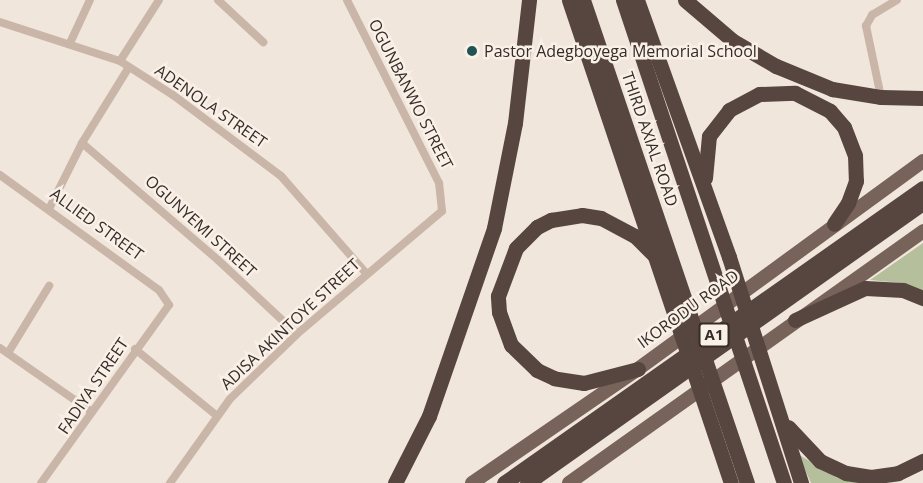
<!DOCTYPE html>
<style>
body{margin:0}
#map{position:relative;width:923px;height:483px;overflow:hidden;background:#f1e6dc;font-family:"Open Sans",sans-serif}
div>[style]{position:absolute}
.green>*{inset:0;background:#b5bf9c}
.street>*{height:8px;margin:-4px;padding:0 4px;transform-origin:4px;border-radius:4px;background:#c9b6a8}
.primary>*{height:14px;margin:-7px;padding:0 7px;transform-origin:7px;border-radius:7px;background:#776359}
.highway>*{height:15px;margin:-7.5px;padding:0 7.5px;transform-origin:7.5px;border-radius:7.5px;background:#56463f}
.dots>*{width:16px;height:16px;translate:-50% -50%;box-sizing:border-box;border:3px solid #f9f0e8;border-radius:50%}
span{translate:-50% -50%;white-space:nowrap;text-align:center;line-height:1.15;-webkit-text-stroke:5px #f9f0e8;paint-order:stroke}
.shield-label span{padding:2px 4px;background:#f9f0e8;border:2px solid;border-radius:4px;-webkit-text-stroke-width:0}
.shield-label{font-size:15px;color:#362c28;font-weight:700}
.poi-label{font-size:16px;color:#362c28}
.left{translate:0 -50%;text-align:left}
.street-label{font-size:16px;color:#362c28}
</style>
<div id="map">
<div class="green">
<i style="clip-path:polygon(923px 243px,923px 291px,901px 283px,870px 280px)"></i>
<i style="clip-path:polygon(798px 454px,837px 478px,860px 483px,811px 483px)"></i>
</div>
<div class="street">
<i style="left:218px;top:0;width:62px;rotate:43deg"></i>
<i style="left:0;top:22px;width:126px;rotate:18deg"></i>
<i style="left:120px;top:61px;width:63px;rotate:32.7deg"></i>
<i style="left:173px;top:95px;width:135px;rotate:36.9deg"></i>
<i style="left:281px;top:176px;width:129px;rotate:48.8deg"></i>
<i style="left:70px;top:43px;width:47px;rotate:-65.1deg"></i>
<i style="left:120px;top:61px;width:72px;rotate:-57.4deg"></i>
<i style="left:881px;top:97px;width:73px;rotate:-101.9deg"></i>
<i style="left:866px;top:26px;width:13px;rotate:-61deg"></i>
<i style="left:872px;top:15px;width:29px;rotate:-31deg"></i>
<i style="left:82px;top:143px;width:179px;rotate:40.7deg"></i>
<i style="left:218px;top:260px;width:108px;rotate:43.1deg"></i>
<i style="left:0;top:175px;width:196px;rotate:35.9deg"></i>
<i style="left:159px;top:290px;width:18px;rotate:56deg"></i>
<i style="left:169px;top:305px;width:219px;rotate:125.7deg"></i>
<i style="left:50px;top:207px;width:72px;rotate:-63.4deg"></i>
<i style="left:82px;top:143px;width:89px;rotate:-58.3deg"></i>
<i style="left:0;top:348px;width:112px;rotate:34.8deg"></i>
<i style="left:135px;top:349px;width:104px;rotate:39.2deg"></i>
<i style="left:8px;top:353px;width:79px;rotate:-58.5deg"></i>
<i style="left:170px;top:483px;width:103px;rotate:-54.5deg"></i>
<i style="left:230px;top:399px;width:93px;rotate:-44.1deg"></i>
<i style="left:297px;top:334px;width:190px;rotate:-40.3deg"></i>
<i style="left:442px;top:211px;width:28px;rotate:-96deg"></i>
<i style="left:439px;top:183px;width:205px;rotate:-116.7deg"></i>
</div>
<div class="primary">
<i style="left:472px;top:483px;width:201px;rotate:-34.5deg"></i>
<i style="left:638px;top:369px;width:353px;rotate:-36.1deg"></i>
<i style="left:569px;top:483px;width:435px;rotate:-35.4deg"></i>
</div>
<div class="highway">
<i style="left:569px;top:0;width:509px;rotate:71.46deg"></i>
<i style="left:583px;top:0;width:510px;rotate:71.25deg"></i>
<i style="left:623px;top:0;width:509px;rotate:71.57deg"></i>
<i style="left:637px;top:0;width:273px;rotate:70.3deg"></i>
<i style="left:729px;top:257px;width:237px;rotate:72.3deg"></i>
<i style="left:685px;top:0;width:63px;rotate:40.5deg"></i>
<i style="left:733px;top:41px;width:50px;rotate:30.2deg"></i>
<i style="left:776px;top:66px;width:61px;rotate:22.3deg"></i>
<i style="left:832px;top:89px;width:50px;rotate:9.3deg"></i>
<i style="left:881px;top:97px;width:42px;rotate:1.4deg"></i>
<i style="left:705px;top:178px;width:42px;rotate:-84.6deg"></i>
<i style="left:709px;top:136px;width:33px;rotate:-52deg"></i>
<i style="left:729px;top:110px;width:34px;rotate:-28deg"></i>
<i style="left:759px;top:94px;width:36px;rotate:-2deg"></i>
<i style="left:795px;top:93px;width:39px;rotate:27deg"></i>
<i style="left:830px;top:111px;width:21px;rotate:49deg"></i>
<i style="left:844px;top:127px;width:30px;rotate:69deg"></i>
<i style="left:855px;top:155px;width:26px;rotate:88deg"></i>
<i style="left:856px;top:181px;width:23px;rotate:110deg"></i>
<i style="left:848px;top:203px;width:25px;rotate:124deg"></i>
<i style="left:795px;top:320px;width:77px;rotate:-24.6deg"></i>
<i style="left:865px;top:288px;width:38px;rotate:3deg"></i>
<i style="left:903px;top:290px;width:22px;rotate:22deg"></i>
<i style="left:638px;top:369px;width:56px;rotate:165.5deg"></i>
<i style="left:584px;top:383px;width:30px;rotate:-171deg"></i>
<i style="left:554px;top:378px;width:19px;rotate:-155deg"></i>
<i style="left:537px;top:370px;width:36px;rotate:-136deg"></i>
<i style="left:511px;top:345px;width:35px;rotate:-110deg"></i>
<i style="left:499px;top:312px;width:16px;rotate:-94deg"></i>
<i style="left:498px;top:296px;width:51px;rotate:-69.4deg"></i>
<i style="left:516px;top:248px;width:30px;rotate:-45deg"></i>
<i style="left:537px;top:227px;width:16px;rotate:-27deg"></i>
<i style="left:551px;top:220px;width:31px;rotate:-9deg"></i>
<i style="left:582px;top:215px;width:19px;rotate:9deg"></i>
<i style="left:601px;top:218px;width:38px;rotate:28deg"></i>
<i style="left:635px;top:236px;width:28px;rotate:45deg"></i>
<i style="left:788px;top:427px;width:47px;rotate:46.7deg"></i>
<i style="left:820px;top:461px;width:29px;rotate:25deg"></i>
<i style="left:846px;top:473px;width:25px;rotate:9deg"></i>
<i style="left:871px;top:477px;width:27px;rotate:-8deg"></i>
<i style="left:898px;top:473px;width:28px;rotate:-26deg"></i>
<i style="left:395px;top:483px;width:75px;rotate:-63.1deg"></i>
<i style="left:429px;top:416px;width:199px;rotate:-70.9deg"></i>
<i style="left:494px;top:228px;width:107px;rotate:-78.7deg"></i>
<i style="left:515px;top:123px;width:124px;rotate:-83.5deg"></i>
<i style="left:504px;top:483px;width:512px;rotate:-35.15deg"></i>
<i style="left:527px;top:483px;width:485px;rotate:-35.3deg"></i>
</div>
<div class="dots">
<i style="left:472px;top:51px;background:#1f5356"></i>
</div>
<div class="shield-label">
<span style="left:714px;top:335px">A1</span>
</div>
<div class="poi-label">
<span class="left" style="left:484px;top:51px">Pastor Adegboyega Memorial School</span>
</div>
<div class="street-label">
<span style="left:411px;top:94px;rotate:63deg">OGUNBANWO STREET</span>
<span style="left:211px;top:106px;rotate:35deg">ADENOLA STREET</span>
<span style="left:650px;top:139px;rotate:71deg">THIRD AXIAL ROAD</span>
<span style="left:97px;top:224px;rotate:36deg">ALLIED STREET</span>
<span style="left:201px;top:226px;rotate:42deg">OGUNYEMI STREET</span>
<span style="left:688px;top:309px;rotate:-36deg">IKORODU ROAD</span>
<span style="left:290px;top:324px;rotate:-43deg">ADISA AKINTOYE STREET</span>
<span style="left:93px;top:386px;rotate:-56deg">FADIYA STREET</span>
</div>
</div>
